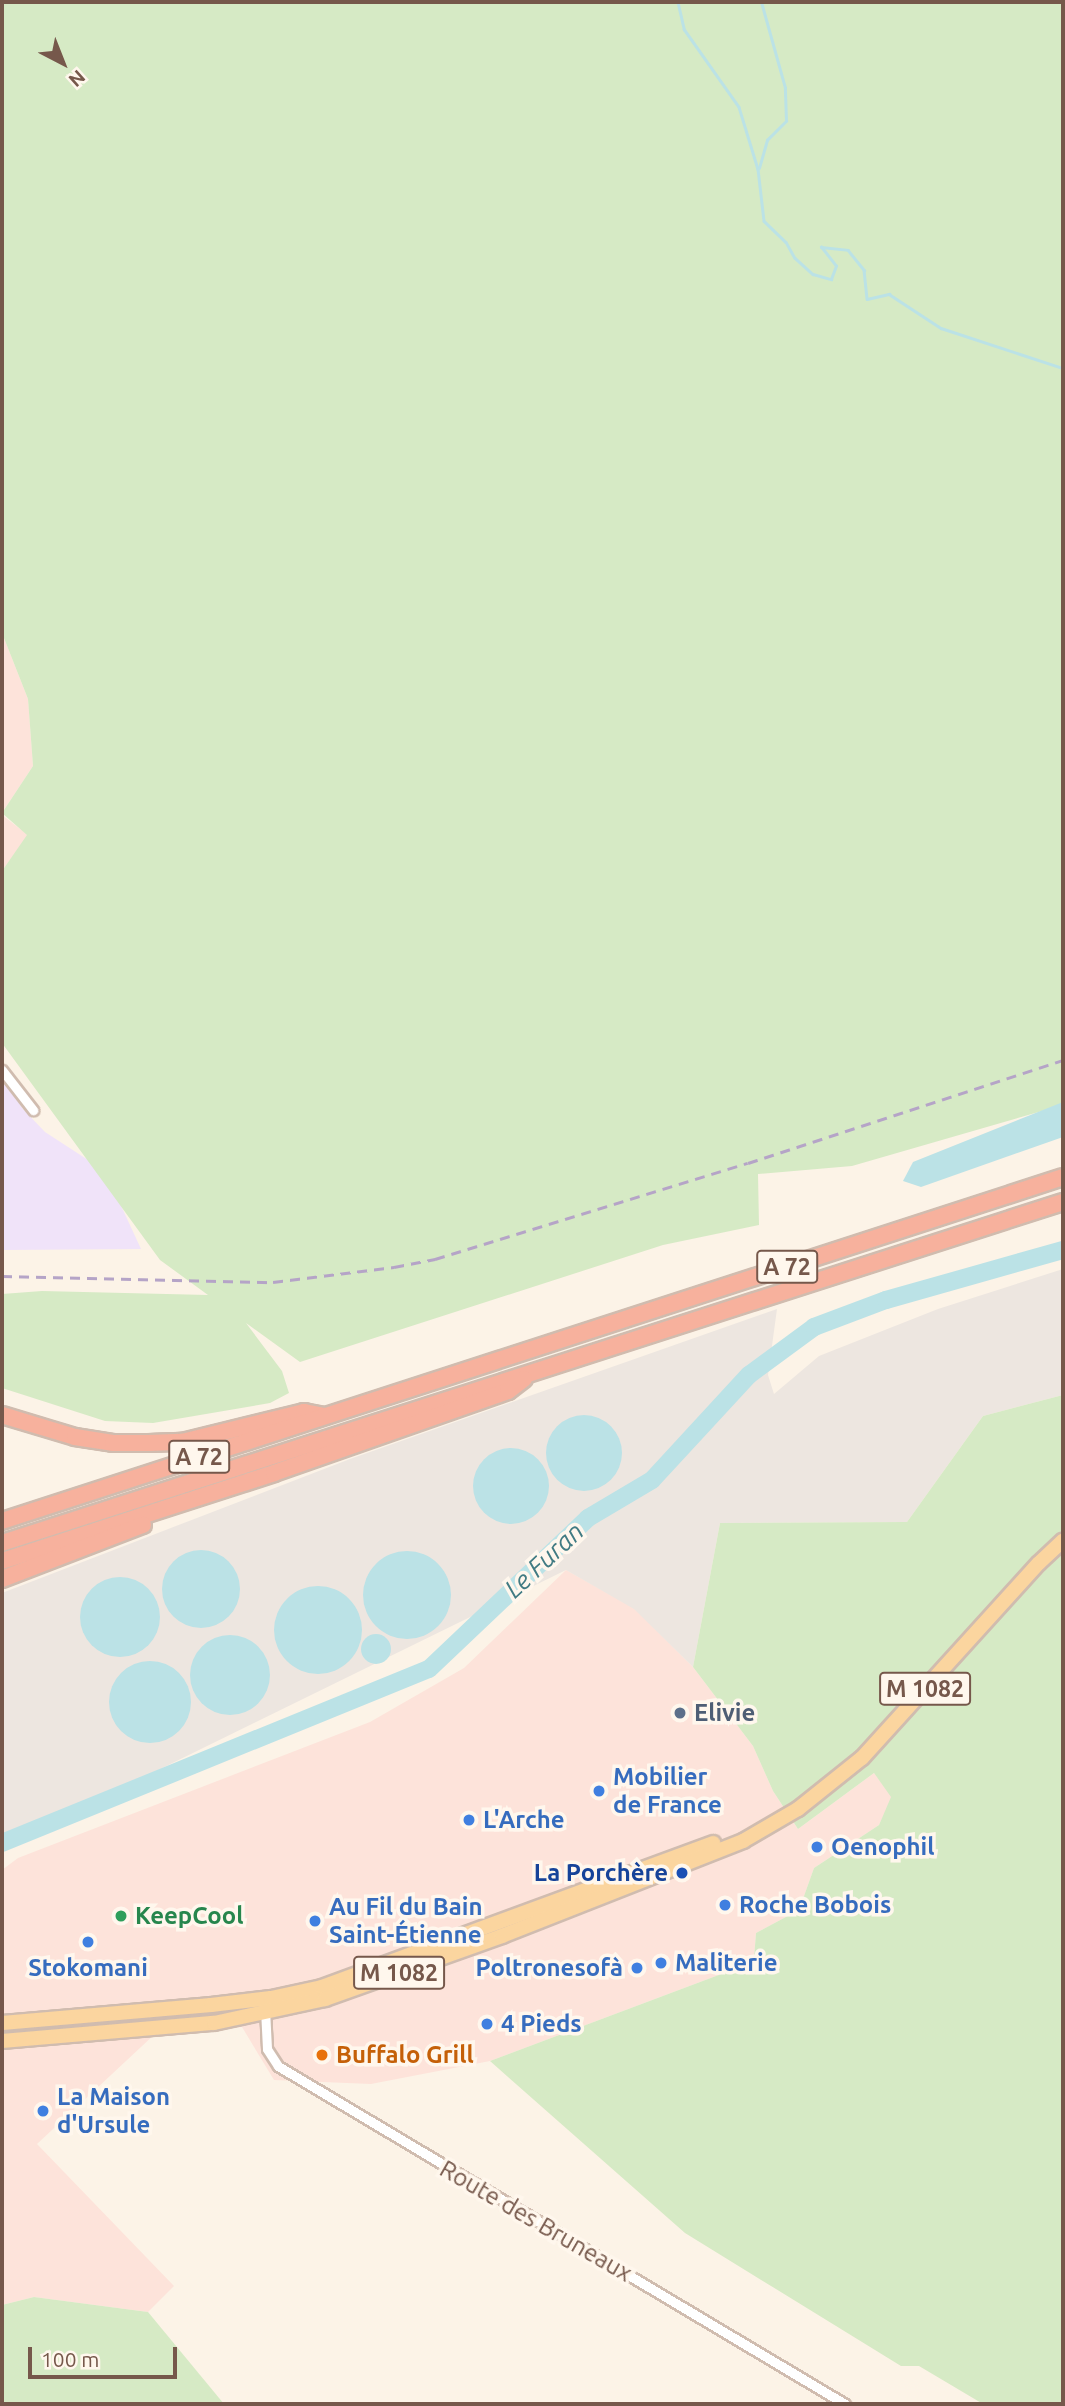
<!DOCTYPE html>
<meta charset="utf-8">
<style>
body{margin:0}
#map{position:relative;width:1065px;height:2406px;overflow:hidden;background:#fcf3e7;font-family:Ubuntu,sans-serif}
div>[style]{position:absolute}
.commercial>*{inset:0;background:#fde3da}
.industrial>*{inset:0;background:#ede6e0}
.education>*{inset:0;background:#f0e3f9}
.green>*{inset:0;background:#d6eac5}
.water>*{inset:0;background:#bbe2e6}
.round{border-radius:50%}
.stream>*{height:2.5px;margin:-1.25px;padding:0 1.25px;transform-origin:1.25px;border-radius:1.25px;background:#bbe2e6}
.river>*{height:18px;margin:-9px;padding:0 9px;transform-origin:9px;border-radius:9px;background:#bbe2e6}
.roads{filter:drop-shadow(2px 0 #d0bcaf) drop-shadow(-2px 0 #d0bcaf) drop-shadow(0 2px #d0bcaf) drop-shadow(0 -2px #d0bcaf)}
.minor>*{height:9px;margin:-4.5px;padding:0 4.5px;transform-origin:4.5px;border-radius:4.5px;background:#fff}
.primary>*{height:14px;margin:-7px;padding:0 7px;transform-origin:7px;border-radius:7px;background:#fbd59f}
.motorway>*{height:16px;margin:-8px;padding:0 8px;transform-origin:8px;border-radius:8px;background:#f7b19d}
.rail>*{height:2.5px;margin-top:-1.25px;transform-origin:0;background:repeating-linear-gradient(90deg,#b5a4c7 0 10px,transparent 0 17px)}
.dots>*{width:19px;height:19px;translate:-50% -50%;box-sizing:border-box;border:4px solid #fff7ed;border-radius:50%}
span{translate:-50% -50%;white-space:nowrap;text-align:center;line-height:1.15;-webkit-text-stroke:7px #fff7ed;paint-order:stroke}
.shield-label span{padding:2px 5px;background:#fff7ed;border:2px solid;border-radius:5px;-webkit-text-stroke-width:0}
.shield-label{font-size:23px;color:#76584b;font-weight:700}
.service-label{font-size:24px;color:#4e5e75;font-weight:700}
.left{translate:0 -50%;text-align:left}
.shop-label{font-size:24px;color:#366cbe;font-weight:700}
.right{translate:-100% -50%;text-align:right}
.transit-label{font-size:24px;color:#164399;font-weight:700}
.leisure-label{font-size:24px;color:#27864d;font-weight:700}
.food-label{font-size:24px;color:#c56008;font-weight:700}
.street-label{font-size:24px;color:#76584b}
.water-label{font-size:26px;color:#417b83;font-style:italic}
.frame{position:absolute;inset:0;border:4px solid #76584b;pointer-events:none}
.north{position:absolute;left:28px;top:28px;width:70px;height:70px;-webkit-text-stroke:5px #fff7ed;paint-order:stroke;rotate:138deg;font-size:19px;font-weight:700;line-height:28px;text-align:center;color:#76584b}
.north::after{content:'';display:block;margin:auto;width:24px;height:32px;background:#76584b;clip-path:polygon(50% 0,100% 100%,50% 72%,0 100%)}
.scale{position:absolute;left:28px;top:2347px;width:149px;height:32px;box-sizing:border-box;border:4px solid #76584b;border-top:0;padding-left:9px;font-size:21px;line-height:24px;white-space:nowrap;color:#76584b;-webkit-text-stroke:5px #fff7ed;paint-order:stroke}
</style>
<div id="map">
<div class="commercial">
<i style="clip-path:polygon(2px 633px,28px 699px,33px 766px,2px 813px)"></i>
<i style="clip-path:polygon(2px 815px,28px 835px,2px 871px)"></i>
<i style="clip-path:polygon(566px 1570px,634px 1608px,693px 1667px,753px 1746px,773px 1791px,798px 1829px,874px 1773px,892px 1797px,879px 1825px,814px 1868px,799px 1910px,756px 1933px,754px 1958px,740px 1967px,490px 2061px,371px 2084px,274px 2080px,242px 2027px,156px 2033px,37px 2144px,174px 2286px,148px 2312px,34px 2297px,2px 2305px,2px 1870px,18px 1858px,370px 1722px,464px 1668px)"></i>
</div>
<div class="industrial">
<i style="clip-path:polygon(1063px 1269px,1063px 1395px,983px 1416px,907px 1522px,720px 1523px,693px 1667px,634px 1609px,566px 1570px,146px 1776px,2px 1838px,2px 1593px,350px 1459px,777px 1309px,768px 1375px,774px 1394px,819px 1356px,938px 1309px)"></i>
</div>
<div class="education">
<i style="clip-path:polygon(2px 1078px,23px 1109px,45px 1132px,105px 1171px,141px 1249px,2px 1250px)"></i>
</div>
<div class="green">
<i style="clip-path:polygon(2px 2px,1063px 2px,1063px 1105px,852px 1166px,758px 1174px,759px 1225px,663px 1245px,300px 1362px,246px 1323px,282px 1371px,289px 1393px,270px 1403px,153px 1423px,105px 1421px,2px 1388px,2px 1294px,42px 1291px,208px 1295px,160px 1260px,2px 1043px,2px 871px,27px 835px,2px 813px,33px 766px,28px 699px,2px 633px)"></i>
<i style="clip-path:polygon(1063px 1395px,1063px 2404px,983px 2404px,919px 2366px,901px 2366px,685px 2233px,490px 2061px,740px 1967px,754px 1958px,756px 1933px,799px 1910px,814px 1868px,879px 1825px,891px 1797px,874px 1773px,798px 1829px,773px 1791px,753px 1746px,693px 1667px,720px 1523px,907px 1522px,983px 1416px)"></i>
<i style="clip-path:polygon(34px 2297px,148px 2312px,224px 2404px,2px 2404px,2px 2305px)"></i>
</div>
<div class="water">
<i style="clip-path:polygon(1063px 1102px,1063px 1137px,921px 1187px,903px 1181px,913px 1162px)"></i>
<i class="round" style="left:546px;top:1415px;width:76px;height:76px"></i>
<i class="round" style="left:473px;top:1448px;width:76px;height:76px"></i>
<i class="round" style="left:162px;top:1550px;width:78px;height:78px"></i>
<i class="round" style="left:363px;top:1551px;width:88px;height:88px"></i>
<i class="round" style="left:80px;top:1577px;width:80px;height:80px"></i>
<i class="round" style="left:274px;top:1586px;width:88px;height:88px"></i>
<i class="round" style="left:361px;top:1634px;width:30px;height:30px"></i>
<i class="round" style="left:190px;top:1635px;width:80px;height:80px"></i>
<i class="round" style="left:109px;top:1661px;width:82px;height:82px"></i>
</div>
<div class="stream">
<i style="left:678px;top:2px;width:28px;rotate:77deg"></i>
<i style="left:684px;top:29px;width:95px;rotate:54.8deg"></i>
<i style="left:739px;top:107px;width:65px;rotate:73deg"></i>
<i style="left:758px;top:169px;width:52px;rotate:83.4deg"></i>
<i style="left:764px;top:221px;width:30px;rotate:44deg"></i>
<i style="left:786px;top:242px;width:18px;rotate:61deg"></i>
<i style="left:795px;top:258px;width:24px;rotate:42deg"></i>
<i style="left:813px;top:274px;width:19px;rotate:16deg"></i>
<i style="left:831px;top:279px;width:14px;rotate:-69deg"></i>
<i style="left:836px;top:266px;width:24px;rotate:-128deg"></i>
<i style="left:821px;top:247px;width:27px;rotate:6deg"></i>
<i style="left:848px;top:250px;width:26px;rotate:51deg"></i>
<i style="left:864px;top:270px;width:29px;rotate:84deg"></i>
<i style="left:867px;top:299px;width:23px;rotate:-13deg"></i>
<i style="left:889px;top:294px;width:62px;rotate:33.2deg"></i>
<i style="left:941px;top:328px;width:128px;rotate:18.2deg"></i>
<i style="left:759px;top:168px;width:29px;rotate:-74deg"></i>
<i style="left:767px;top:140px;width:27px;rotate:-45deg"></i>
<i style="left:786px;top:121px;width:33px;rotate:-92deg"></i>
<i style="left:785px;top:88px;width:89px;rotate:-105.6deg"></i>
</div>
<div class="river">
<i style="left:2px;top:1843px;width:461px;rotate:-22.2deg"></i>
<i style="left:429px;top:1669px;width:219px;rotate:-43.5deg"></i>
<i style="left:588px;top:1518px;width:74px;rotate:-30.7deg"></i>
<i style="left:652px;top:1480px;width:143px;rotate:-47.3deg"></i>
<i style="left:749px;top:1375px;width:81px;rotate:-36.4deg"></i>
<i style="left:814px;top:1327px;width:77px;rotate:-20.6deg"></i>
<i style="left:886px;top:1300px;width:184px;rotate:-15.8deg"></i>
</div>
<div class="roads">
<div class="minor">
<i style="left:2px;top:1070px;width:51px;rotate:52.2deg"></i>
<i style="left:265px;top:2009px;width:40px;rotate:87.1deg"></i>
<i style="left:267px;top:2049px;width:20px;rotate:57deg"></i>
<i style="left:278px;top:2066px;width:660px;rotate:30.8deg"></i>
</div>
<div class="primary">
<i style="left:2px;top:2023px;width:210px;rotate:-4.9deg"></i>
<i style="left:211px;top:2005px;width:60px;rotate:-6.7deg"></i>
<i style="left:271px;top:1998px;width:52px;rotate:-12.2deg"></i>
<i style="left:322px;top:1987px;width:417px;rotate:-20.2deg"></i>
<i style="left:2px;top:2041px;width:213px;rotate:-4.9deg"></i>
<i style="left:214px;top:2023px;width:114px;rotate:-12.2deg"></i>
<i style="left:325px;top:1999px;width:188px;rotate:-19.6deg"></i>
<i style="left:502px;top:1936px;width:259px;rotate:-21.5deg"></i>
<i style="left:743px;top:1841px;width:64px;rotate:-30.2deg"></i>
<i style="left:798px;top:1809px;width:82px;rotate:-38.6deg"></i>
<i style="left:862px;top:1758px;width:263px;rotate:-47.8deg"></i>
<i style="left:1039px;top:1563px;width:33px;rotate:-43deg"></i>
</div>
<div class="motorway">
<i style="left:2px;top:1415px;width:76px;rotate:16.8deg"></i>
<i style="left:75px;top:1437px;width:38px;rotate:9deg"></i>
<i style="left:113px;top:1443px;width:36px"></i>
<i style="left:149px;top:1443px;width:33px;rotate:-2deg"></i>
<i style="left:182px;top:1442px;width:126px;rotate:-13.8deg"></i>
<i style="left:304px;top:1412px;width:21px;rotate:11deg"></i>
<i style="left:2px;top:1521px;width:1115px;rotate:-17.96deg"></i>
<i style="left:2px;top:1543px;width:1114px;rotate:-17.82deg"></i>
<i style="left:2px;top:1561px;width:286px;rotate:-17.9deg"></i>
<i style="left:274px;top:1473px;width:248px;rotate:-19.3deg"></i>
<i style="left:508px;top:1391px;width:20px;rotate:-37deg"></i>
<i style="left:2px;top:1579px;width:151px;rotate:-21deg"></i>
</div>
</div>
<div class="rail">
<i style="left:2px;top:1276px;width:271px;rotate:1.3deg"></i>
<i style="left:273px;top:1282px;width:122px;rotate:-7.1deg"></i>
<i style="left:394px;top:1267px;width:42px;rotate:-11deg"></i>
<i style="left:435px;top:1259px;width:327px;rotate:-17.1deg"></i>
<i style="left:748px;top:1163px;width:331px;rotate:-18.1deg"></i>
</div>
<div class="dots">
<i style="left:680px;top:1713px;background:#5c6f8a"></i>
<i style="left:599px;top:1791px;background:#3f7fe0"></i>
<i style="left:469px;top:1820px;background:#3f7fe0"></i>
<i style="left:817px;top:1847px;background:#3f7fe0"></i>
<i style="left:682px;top:1873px;background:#1a4fb4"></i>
<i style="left:725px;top:1905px;background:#3f7fe0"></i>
<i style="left:121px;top:1916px;background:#2e9e5b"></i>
<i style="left:315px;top:1921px;background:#3f7fe0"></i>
<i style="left:88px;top:1942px;background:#3f7fe0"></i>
<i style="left:661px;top:1963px;background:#3f7fe0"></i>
<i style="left:637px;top:1968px;background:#3f7fe0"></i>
<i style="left:487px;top:2024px;background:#3f7fe0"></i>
<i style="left:322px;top:2055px;background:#e8710a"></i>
<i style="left:43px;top:2111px;background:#3f7fe0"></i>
</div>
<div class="shield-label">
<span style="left:787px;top:1267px">A 72</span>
<span style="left:199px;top:1457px">A 72</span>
<span style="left:925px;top:1689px">M 1082</span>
<span style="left:399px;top:1973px">M 1082</span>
</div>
<div class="service-label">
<span class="left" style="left:694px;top:1713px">Elivie</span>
</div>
<div class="shop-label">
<span class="left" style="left:613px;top:1791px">Mobilier<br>de France</span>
<span class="left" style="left:483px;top:1820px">L'Arche</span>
<span class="left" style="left:831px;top:1847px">Oenophil</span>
<span class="left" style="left:739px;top:1905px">Roche Bobois</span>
<span class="left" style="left:329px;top:1921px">Au Fil du Bain<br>Saint-Étienne</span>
<span class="left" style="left:675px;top:1963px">Maliterie</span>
<span style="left:88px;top:1968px">Stokomani</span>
<span class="right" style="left:623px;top:1968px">Poltronesofà</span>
<span class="left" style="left:501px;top:2024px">4 Pieds</span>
<span class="left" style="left:57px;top:2111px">La Maison<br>d'Ursule</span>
</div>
<div class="transit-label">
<span class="right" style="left:668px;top:1873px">La Porchère</span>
</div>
<div class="leisure-label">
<span class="left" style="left:135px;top:1916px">KeepCool</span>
</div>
<div class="food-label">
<span class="left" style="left:336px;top:2055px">Buffalo Grill</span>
</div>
<div class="street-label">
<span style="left:536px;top:2221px;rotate:30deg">Route des Bruneaux</span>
</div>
<div class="water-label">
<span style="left:544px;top:1560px;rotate:-43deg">Le Furan</span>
</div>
<div class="frame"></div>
<div class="north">N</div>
<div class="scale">100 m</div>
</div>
